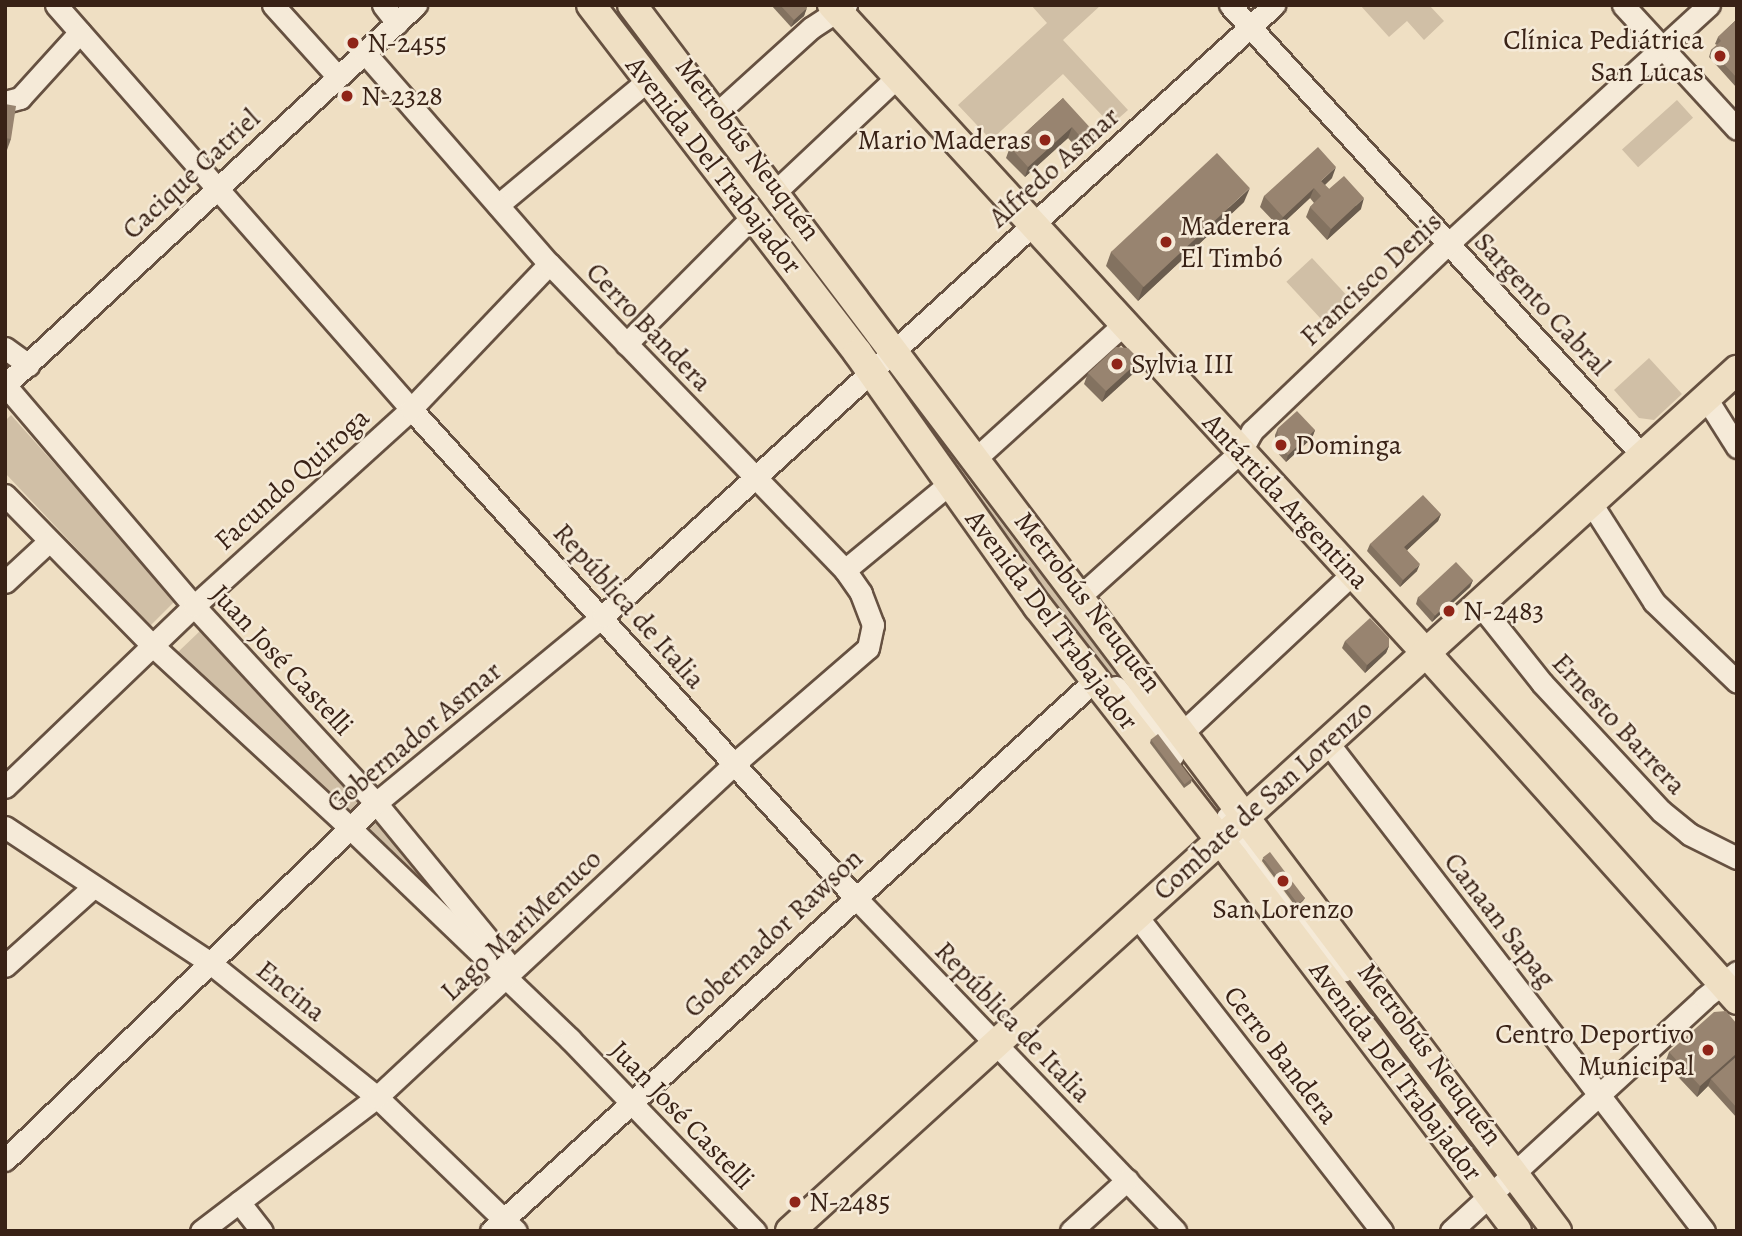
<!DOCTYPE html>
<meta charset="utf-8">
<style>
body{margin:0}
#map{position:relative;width:1742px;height:1236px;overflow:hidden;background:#efdfc3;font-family:Alegreya,serif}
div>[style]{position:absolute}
.green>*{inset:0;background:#d0bfa6;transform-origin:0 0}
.roads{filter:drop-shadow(2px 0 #665141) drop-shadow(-2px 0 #665141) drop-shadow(0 2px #665141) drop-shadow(0 -2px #665141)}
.minor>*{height:21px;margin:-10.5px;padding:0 10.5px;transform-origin:10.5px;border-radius:10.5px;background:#f5ead8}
.major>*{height:28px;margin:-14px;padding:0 14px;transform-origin:14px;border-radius:14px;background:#efdfc3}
.wall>*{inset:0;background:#837260}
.shaded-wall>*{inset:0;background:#6a5c4e}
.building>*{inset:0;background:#988470;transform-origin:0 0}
.dots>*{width:19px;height:19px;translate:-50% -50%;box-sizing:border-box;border:4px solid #f5ead8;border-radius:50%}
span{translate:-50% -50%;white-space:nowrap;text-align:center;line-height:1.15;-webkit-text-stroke:5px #f5ead8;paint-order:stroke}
.poi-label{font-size:28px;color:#392216}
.right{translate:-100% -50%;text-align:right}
.left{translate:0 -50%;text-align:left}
.street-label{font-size:28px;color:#392216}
.frame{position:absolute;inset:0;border:7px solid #392216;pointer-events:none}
</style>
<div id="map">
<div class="green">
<i style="clip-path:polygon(1031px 5px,1101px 5px,1063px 40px,1128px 110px,1111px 125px,1063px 74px,991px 140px,958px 105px,1047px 23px)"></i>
<i style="clip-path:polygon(1360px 5px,1429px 5px,1444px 21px,1424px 40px,1407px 21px,1389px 37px)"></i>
<i style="left:1677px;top:100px;width:24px;height:74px;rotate:48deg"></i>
<i style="left:1312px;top:258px;width:59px;height:35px;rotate:47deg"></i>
<i style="clip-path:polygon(1649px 358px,1682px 394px,1654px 420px,1639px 418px,1614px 390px)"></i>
<i style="clip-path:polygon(11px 415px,176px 600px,150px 626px,5px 473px,5px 421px)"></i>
<i style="clip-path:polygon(952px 458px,1151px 720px,1091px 651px,1001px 531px)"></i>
<i style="clip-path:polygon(200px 631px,364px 805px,350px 815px,178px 652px)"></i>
<i style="clip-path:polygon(378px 819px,475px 934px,365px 828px)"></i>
</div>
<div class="roads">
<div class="minor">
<i style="left:56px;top:5px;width:538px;rotate:48.69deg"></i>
<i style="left:411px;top:409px;width:658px;rotate:47.71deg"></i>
<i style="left:854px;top:896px;width:464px;rotate:46.2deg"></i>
<i style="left:273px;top:5px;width:97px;rotate:47.9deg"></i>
<i style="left:383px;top:5px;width:23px;rotate:52deg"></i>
<i style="left:1230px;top:5px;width:612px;rotate:47.52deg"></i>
<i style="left:1623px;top:5px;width:168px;rotate:47.4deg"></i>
<i style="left:5px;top:102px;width:16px;rotate:-15deg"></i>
<i style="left:20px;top:98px;width:89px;rotate:-47.7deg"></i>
<i style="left:715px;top:115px;width:130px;rotate:-42.2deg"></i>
<i style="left:811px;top:28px;width:42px;rotate:-33.3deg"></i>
<i style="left:774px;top:193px;width:170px;rotate:-43.3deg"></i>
<i style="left:498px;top:205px;width:195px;rotate:-39.8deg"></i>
<i style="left:626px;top:344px;width:180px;rotate:-45.2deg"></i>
<i style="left:5px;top:348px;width:29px;rotate:36deg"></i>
<i style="left:5px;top:385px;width:291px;rotate:49.5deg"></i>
<i style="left:194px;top:606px;width:268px;rotate:47.3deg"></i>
<i style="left:376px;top:803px;width:210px;rotate:50.6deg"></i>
<i style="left:5px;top:385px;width:560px;rotate:-42.76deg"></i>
<i style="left:1706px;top:398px;width:58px;rotate:57.7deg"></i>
<i style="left:974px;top:460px;width:202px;rotate:-42.2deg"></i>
<i style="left:5px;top:495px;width:211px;rotate:45.6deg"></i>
<i style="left:153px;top:646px;width:268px;rotate:42.7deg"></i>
<i style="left:350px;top:828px;width:305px;rotate:43.8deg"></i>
<i style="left:570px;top:1039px;width:267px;rotate:46.1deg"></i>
<i style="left:1591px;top:503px;width:117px;rotate:57.5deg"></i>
<i style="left:1654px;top:602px;width:115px;rotate:43.9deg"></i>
<i style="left:845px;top:570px;width:136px;rotate:-39.6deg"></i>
<i style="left:5px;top:582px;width:59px;rotate:-42.9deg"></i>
<i style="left:1078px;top:598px;width:219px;rotate:-42deg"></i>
<i style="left:1241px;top:451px;width:23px;rotate:-61deg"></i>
<i style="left:1252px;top:431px;width:271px;rotate:-43.7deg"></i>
<i style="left:1448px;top:244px;width:354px;rotate:-42.5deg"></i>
<i style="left:1480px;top:605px;width:100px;rotate:51.5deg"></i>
<i style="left:1542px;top:683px;width:175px;rotate:47.1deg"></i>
<i style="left:1661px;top:811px;width:36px;rotate:39deg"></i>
<i style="left:1689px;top:834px;width:54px;rotate:26.6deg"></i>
<i style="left:1116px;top:687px;width:89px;rotate:50.4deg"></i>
<i style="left:1181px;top:734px;width:236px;rotate:-43.1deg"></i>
<i style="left:1328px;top:743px;width:616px;rotate:52.39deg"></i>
<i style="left:5px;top:787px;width:262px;rotate:-43.8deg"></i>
<i style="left:194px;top:606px;width:293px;rotate:-42.2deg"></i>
<i style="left:411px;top:409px;width:200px;rotate:-46.4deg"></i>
<i style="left:1227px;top:817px;width:193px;rotate:52.6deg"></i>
<i style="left:5px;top:827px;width:245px;rotate:33.5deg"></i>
<i style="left:209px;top:962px;width:216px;rotate:38.8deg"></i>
<i style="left:377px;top:1097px;width:193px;rotate:44deg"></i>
<i style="left:1135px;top:914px;width:402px;rotate:52.1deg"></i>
<i style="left:5px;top:966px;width:118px;rotate:-41.9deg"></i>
<i style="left:5px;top:1160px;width:515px;rotate:-43.9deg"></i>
<i style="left:376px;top:803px;width:294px;rotate:-39.5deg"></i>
<i style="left:603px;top:616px;width:908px;rotate:-42.32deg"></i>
<i style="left:239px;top:1202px;width:37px;rotate:52deg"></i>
<i style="left:201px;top:1231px;width:221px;rotate:-37.3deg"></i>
<i style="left:377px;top:1097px;width:488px;rotate:-43deg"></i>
<i style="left:734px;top:764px;width:177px;rotate:-40.9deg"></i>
<i style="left:868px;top:648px;width:24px;rotate:-78deg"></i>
<i style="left:873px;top:625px;width:34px;rotate:-111deg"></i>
<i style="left:861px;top:593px;width:28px;rotate:-125deg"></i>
<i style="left:845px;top:570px;width:426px;rotate:-134deg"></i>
<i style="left:549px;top:264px;width:280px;rotate:-131.1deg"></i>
<i style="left:491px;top:1231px;width:818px;rotate:-42.37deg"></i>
<i style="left:1071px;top:1231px;width:76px;rotate:-42.3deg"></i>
<i style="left:1451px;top:1231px;width:344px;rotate:-42.6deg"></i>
<i style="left:1704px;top:998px;width:42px;rotate:-38.2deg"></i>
</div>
<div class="major">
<i style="left:591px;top:5px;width:439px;rotate:52.5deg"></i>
<i style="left:858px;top:353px;width:311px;rotate:54.7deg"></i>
<i style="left:1038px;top:607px;width:318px;rotate:52deg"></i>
<i style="left:1234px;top:858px;width:468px;rotate:52.8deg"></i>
<i style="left:632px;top:5px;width:1536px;rotate:52.97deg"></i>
<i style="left:832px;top:5px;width:879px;rotate:47.49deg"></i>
<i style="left:1426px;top:653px;width:466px;rotate:48.1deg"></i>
<i style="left:790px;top:1231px;width:1280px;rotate:-42.28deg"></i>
</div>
</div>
<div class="wall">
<i style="clip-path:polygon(771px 5px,807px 5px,804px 16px,791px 27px)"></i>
<i style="clip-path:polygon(1737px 19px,1737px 87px,1736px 87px,1709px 57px,1711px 50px,1717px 45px,1715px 44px,1718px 37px)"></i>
<i style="clip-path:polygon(1063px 98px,1091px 143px,1081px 153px,1068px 138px,1025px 177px,1006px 158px,1010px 147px)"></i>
<i style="clip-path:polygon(5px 104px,11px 139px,7px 150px,5px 150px)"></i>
<i style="clip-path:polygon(1332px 178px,1325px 185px,1329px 189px,1361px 209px,1327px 240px,1306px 217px,1310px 207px,1314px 203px,1310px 198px,1279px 227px,1260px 207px,1264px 196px)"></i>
<i style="clip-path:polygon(1244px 202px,1138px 301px,1106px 266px,1111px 252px)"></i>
<i style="clip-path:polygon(1140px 360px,1136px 371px,1102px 402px,1084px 384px,1088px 373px)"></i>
<i style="clip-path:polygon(1278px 428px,1315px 430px,1312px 438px,1286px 462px,1275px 450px,1275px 435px)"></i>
<i style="clip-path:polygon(1441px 514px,1438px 521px,1407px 550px,1417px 571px,1400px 587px,1367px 551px,1370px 544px)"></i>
<i style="clip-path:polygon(1473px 580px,1470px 587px,1432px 622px,1416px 604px,1418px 597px)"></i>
<i style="clip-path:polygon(1345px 641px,1389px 646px,1386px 653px,1365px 673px,1342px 648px)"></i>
<i style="clip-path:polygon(1151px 739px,1192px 779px,1191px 783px,1184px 788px,1150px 743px)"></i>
<i style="clip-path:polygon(1263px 858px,1305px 898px,1303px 901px,1296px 907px,1262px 861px)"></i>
<i style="clip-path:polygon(1737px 1024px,1737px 1118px,1708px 1086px,1697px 1097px,1665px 1063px,1669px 1052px)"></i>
</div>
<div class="shaded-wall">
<i style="clip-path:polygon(807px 8px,804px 16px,791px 27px,794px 20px)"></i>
<i style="clip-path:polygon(1072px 127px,1068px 138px,1025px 177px,1028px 167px)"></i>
<i style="clip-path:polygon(1095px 133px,1091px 143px,1081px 153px,1085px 142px)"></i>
<i style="clip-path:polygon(1336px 167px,1332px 178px,1318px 191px,1321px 181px)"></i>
<i style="clip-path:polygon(1250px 188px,1244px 202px,1138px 301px,1143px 287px)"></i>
<i style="clip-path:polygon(1314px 188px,1310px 198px,1279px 227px,1283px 217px)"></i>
<i style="clip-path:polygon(1364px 198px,1361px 209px,1327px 240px,1331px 229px)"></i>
<i style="clip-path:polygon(1140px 360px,1136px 371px,1102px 402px,1106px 391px)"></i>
<i style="clip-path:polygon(1315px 430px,1312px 438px,1286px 462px,1288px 455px)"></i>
<i style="clip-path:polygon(1441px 514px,1438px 521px,1402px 555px,1404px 547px)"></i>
<i style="clip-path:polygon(1420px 564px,1417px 571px,1400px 587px,1403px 580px)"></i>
<i style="clip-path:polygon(1473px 580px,1470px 587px,1432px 622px,1435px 615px)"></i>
<i style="clip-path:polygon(1389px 646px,1386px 653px,1365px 673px,1367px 665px)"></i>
<i style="clip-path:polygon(1737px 1053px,1737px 1060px,1711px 1079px,1708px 1086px,1697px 1097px,1700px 1086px)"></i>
</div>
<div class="building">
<i style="clip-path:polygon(780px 5px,807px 5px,807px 8px,794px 20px)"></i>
<i style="clip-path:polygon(1737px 19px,1737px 78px,1711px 50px,1721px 41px,1718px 37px)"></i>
<i style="clip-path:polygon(1063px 98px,1095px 133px,1085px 142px,1072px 127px,1028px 167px,1010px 147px)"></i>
<i style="clip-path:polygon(5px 104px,16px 106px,11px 139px,5px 138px)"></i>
<i style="clip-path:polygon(1318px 147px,1336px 167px,1321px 181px,1329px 189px,1344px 176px,1364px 198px,1331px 229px,1310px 207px,1321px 196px,1314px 188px,1283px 217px,1264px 196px)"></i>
<i style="left:1217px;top:153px;width:48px;height:145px;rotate:47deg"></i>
<i style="clip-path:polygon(1116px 347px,1128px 348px,1140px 360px,1106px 391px,1088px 373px)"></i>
<i style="clip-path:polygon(1297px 411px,1315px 430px,1288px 455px,1277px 443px,1278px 428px)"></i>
<i style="clip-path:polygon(1423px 495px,1441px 514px,1404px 547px,1420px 564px,1403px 580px,1370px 544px)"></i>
<i style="left:1456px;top:562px;width:25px;height:52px;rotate:47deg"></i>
<i style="clip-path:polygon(1370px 618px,1389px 638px,1389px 646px,1367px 665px,1345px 641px)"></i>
<i style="left:1158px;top:734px;width:56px;height:9px;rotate:53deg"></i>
<i style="left:1270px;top:852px;width:58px;height:9px;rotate:53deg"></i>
<i style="clip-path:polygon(1726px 1011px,1737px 1024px,1737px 1053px,1700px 1086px,1669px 1052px,1714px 1012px)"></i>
<i style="clip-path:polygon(1737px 1056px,1737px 1108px,1711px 1079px)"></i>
</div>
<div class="dots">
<i style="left:353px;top:43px;background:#8f2418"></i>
<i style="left:1720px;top:56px;background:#8f2418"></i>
<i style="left:347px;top:96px;background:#8f2418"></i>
<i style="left:1045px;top:140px;background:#8f2418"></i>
<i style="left:1166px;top:242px;background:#8f2418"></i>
<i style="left:1117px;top:364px;background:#8f2418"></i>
<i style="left:1281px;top:445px;background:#8f2418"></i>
<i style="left:1449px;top:611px;background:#8f2418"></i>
<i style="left:1283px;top:881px;background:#8f2418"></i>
<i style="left:1708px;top:1050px;background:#8f2418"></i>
<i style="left:795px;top:1202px;background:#8f2418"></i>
</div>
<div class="poi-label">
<span class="right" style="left:1704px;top:56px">Clínica Pediátrica<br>San Lucas</span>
<span class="left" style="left:367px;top:43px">N-2455</span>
<span class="left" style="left:361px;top:96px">N-2328</span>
<span class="right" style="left:1031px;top:140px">Mario Maderas</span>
<span class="left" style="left:1180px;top:242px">Maderera<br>El Timbó</span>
<span class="left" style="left:1131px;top:364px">Sylvia III</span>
<span class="left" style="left:1295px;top:445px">Dominga</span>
<span class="left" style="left:1463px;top:611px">N-2483</span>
<span style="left:1283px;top:909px">San Lorenzo</span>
<span class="right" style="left:1694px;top:1050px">Centro Deportivo<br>Municipal</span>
<span class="left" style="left:809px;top:1202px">N-2485</span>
</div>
<div class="street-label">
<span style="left:748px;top:149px;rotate:53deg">Metrobús Neuquén</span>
<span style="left:714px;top:165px;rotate:52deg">Avenida Del Trabajador</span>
<span style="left:1054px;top:167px;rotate:-42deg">Alfredo Asmar</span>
<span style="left:191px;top:174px;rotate:-43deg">Cacique Catriel</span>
<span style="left:1371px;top:279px;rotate:-43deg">Francisco Denis</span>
<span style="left:1542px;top:304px;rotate:47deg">Sargento Cabral</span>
<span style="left:649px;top:327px;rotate:46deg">Cerro Bandera</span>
<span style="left:292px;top:479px;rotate:-42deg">Facundo Quiroga</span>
<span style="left:1286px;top:501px;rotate:47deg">Antártida Argentina</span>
<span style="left:1088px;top:602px;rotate:52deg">Metrobús Neuquén</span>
<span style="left:629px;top:606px;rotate:48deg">República de Italia</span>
<span style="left:1052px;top:620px;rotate:53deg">Avenida Del Trabajador</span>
<span style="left:282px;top:660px;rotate:47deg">Juan José Castelli</span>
<span style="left:1619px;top:724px;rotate:47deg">Ernesto Barrera</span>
<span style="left:414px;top:737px;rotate:-40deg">Gobernador Asmar</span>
<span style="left:1263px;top:800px;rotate:-42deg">Combate de San Lorenzo</span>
<span style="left:1500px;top:920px;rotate:52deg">Canaan Sapag</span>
<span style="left:521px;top:925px;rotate:-43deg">Lago MariMenuco</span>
<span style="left:773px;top:933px;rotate:-43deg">Gobernador Rawson</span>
<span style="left:291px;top:991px;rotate:39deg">Encina</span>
<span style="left:1013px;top:1022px;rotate:46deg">República de Italia</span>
<span style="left:1430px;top:1054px;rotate:53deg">Metrobús Neuquén</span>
<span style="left:1281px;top:1055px;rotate:52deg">Cerro Bandera</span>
<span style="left:1396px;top:1071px;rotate:53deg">Avenida Del Trabajador</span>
<span style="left:682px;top:1115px;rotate:46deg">Juan José Castelli</span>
</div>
<div class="frame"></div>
</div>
